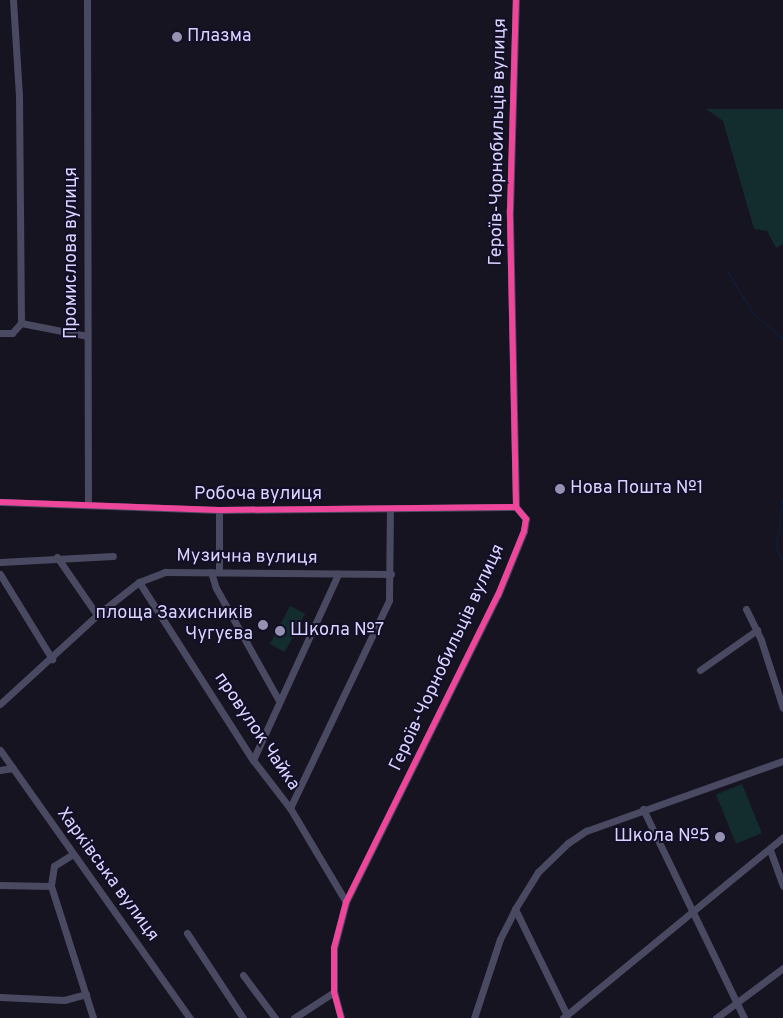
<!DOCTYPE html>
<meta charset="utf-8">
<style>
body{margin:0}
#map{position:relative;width:783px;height:1018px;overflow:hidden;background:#161421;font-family:Overpass,sans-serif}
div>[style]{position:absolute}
.green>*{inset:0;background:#132c2d;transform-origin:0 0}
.stream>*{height:1px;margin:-0.5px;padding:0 0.5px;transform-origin:0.5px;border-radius:0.5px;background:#0d2144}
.minor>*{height:7px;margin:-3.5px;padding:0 3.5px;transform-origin:3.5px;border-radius:3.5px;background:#4a4962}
.cycleway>*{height:6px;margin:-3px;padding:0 3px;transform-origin:3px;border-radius:3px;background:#ed469a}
.dots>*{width:14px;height:14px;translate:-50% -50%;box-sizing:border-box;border:2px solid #130f26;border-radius:50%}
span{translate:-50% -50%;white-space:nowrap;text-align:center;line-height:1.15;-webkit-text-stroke:4px #130f26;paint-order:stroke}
.poi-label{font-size:18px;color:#d9d4ff}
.left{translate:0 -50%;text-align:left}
.right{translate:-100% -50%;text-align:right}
.street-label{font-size:18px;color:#d9d4ff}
</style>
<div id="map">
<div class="green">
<i style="clip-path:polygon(706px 109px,783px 109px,783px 244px,776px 248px,767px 231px,754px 229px,723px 121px)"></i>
<i style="left:290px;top:606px;width:17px;height:43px;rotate:28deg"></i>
<i style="left:742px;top:784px;width:53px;height:28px;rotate:68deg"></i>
</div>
<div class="stream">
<i style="left:727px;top:271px;width:49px;rotate:58.2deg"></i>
<i style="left:753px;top:313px;width:40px;rotate:41deg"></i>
<i style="left:783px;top:365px;width:27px;rotate:90deg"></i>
<i style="left:783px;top:496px;width:52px;rotate:97.7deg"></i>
<i style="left:776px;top:548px;width:15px;rotate:62deg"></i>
</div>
<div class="minor">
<i style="left:13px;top:0;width:96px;rotate:86.4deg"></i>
<i style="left:19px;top:96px;width:227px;rotate:89.5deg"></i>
<i style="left:87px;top:0;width:505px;rotate:89.89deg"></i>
<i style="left:0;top:333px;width:12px"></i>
<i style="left:12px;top:333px;width:13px;rotate:-48deg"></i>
<i style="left:21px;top:323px;width:67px;rotate:11.1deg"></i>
<i style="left:0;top:502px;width:219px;rotate:2.1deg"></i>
<i style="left:219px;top:510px;width:297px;rotate:-0.6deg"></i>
<i style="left:57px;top:557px;width:70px;rotate:55.4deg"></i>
<i style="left:0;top:562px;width:113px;rotate:-3deg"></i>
<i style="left:219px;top:570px;width:60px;rotate:-90deg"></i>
<i style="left:211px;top:572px;width:17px;rotate:73deg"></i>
<i style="left:216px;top:588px;width:127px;rotate:60.8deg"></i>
<i style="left:0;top:574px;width:100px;rotate:58.5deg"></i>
<i style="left:139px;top:582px;width:211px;rotate:57.4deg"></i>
<i style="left:253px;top:760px;width:61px;rotate:52.4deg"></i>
<i style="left:290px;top:808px;width:109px;rotate:59.2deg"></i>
<i style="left:746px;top:609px;width:34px;rotate:64deg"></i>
<i style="left:761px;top:640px;width:71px;rotate:72.1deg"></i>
<i style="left:700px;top:670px;width:70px;rotate:-35.1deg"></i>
<i style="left:0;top:704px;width:132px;rotate:-42.5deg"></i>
<i style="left:97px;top:615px;width:53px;rotate:-38.2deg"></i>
<i style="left:139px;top:582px;width:28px;rotate:-21deg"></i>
<i style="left:165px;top:572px;width:226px;rotate:0.5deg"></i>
<i style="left:0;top:750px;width:329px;rotate:54.7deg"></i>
<i style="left:253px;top:760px;width:205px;rotate:-65.4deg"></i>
<i style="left:0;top:770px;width:13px;rotate:-9deg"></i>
<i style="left:290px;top:808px;width:230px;rotate:-64.5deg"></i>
<i style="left:389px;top:600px;width:90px;rotate:-89.4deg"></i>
<i style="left:643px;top:809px;width:232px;rotate:64.2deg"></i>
<i style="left:770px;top:850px;width:38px;rotate:70deg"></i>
<i style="left:73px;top:854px;width:22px;rotate:148deg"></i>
<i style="left:54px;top:866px;width:20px;rotate:99deg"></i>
<i style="left:51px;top:886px;width:139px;rotate:72.3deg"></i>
<i style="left:0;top:885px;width:51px;rotate:1.1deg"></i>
<i style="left:515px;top:909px;width:118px;rotate:63.9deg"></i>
<i style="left:187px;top:933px;width:102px;rotate:56.6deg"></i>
<i style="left:243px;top:975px;width:54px;rotate:53.3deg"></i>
<i style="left:0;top:997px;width:64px;rotate:2.7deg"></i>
<i style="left:64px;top:1000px;width:23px;rotate:-15deg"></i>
<i style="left:294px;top:1018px;width:48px;rotate:-33deg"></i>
<i style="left:341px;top:1018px;width:27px;rotate:-105deg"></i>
<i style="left:334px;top:992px;width:44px;rotate:-90deg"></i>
<i style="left:334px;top:948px;width:48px;rotate:-75.4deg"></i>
<i style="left:346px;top:902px;width:343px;rotate:-63.7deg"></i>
<i style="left:498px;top:595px;width:69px;rotate:-67.9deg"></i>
<i style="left:524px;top:531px;width:12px;rotate:-81deg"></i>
<i style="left:526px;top:519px;width:16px;rotate:-130deg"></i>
<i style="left:516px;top:507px;width:297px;rotate:-91.2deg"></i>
<i style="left:510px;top:210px;width:210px;rotate:-88.4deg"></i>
<i style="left:474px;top:1018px;width:83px;rotate:-71.8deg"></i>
<i style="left:500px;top:939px;width:34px;rotate:-63deg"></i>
<i style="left:515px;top:909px;width:44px;rotate:-58.1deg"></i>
<i style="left:538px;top:872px;width:42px;rotate:-44deg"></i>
<i style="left:568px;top:843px;width:22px;rotate:-34deg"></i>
<i style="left:586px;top:831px;width:209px;rotate:-19.6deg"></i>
<i style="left:563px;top:1018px;width:285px;rotate:-39.4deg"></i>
<i style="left:716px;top:1018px;width:84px;rotate:-36.7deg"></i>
</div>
<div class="cycleway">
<i style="left:0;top:502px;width:219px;rotate:2.1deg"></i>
<i style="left:219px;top:510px;width:297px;rotate:-0.6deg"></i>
<i style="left:341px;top:1018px;width:27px;rotate:-105deg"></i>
<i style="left:334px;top:992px;width:44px;rotate:-90deg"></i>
<i style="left:334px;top:948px;width:48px;rotate:-75.4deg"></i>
<i style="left:346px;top:902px;width:343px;rotate:-63.7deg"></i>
<i style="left:498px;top:595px;width:69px;rotate:-67.9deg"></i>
<i style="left:524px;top:531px;width:12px;rotate:-81deg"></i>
<i style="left:526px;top:519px;width:16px;rotate:-130deg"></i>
<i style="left:516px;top:507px;width:297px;rotate:-91.2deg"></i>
<i style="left:510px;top:210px;width:210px;rotate:-88.4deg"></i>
</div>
<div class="dots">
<i style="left:177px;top:37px;background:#9591b1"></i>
<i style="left:560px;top:489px;background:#9591b1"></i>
<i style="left:263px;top:625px;background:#9591b1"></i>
<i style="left:280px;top:631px;background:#9591b1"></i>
<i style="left:720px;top:837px;background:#9591b1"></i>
</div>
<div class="poi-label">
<span class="left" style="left:187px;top:37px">Плазма</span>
<span class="left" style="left:570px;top:489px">Нова Пошта №1</span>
<span class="right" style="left:253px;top:625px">площа Захисників<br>Чугуєва</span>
<span class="left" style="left:290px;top:631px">Школа №7</span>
<span class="right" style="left:710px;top:837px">Школа №5</span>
</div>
<div class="street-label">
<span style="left:499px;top:142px;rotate:-89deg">Героїв-Чорнобильців вулиця</span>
<span style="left:72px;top:253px;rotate:-90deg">Промислова вулиця</span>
<span style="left:258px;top:495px">Робоча вулиця</span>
<span style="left:247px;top:558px;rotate:1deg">Музична вулиця</span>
<span style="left:448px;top:658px;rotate:-65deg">Героїв-Чорнобильців вулиця</span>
<span style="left:256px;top:732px;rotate:56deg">провулок Чайка</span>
<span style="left:107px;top:875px;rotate:54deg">Харківська вулиця</span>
</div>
</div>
